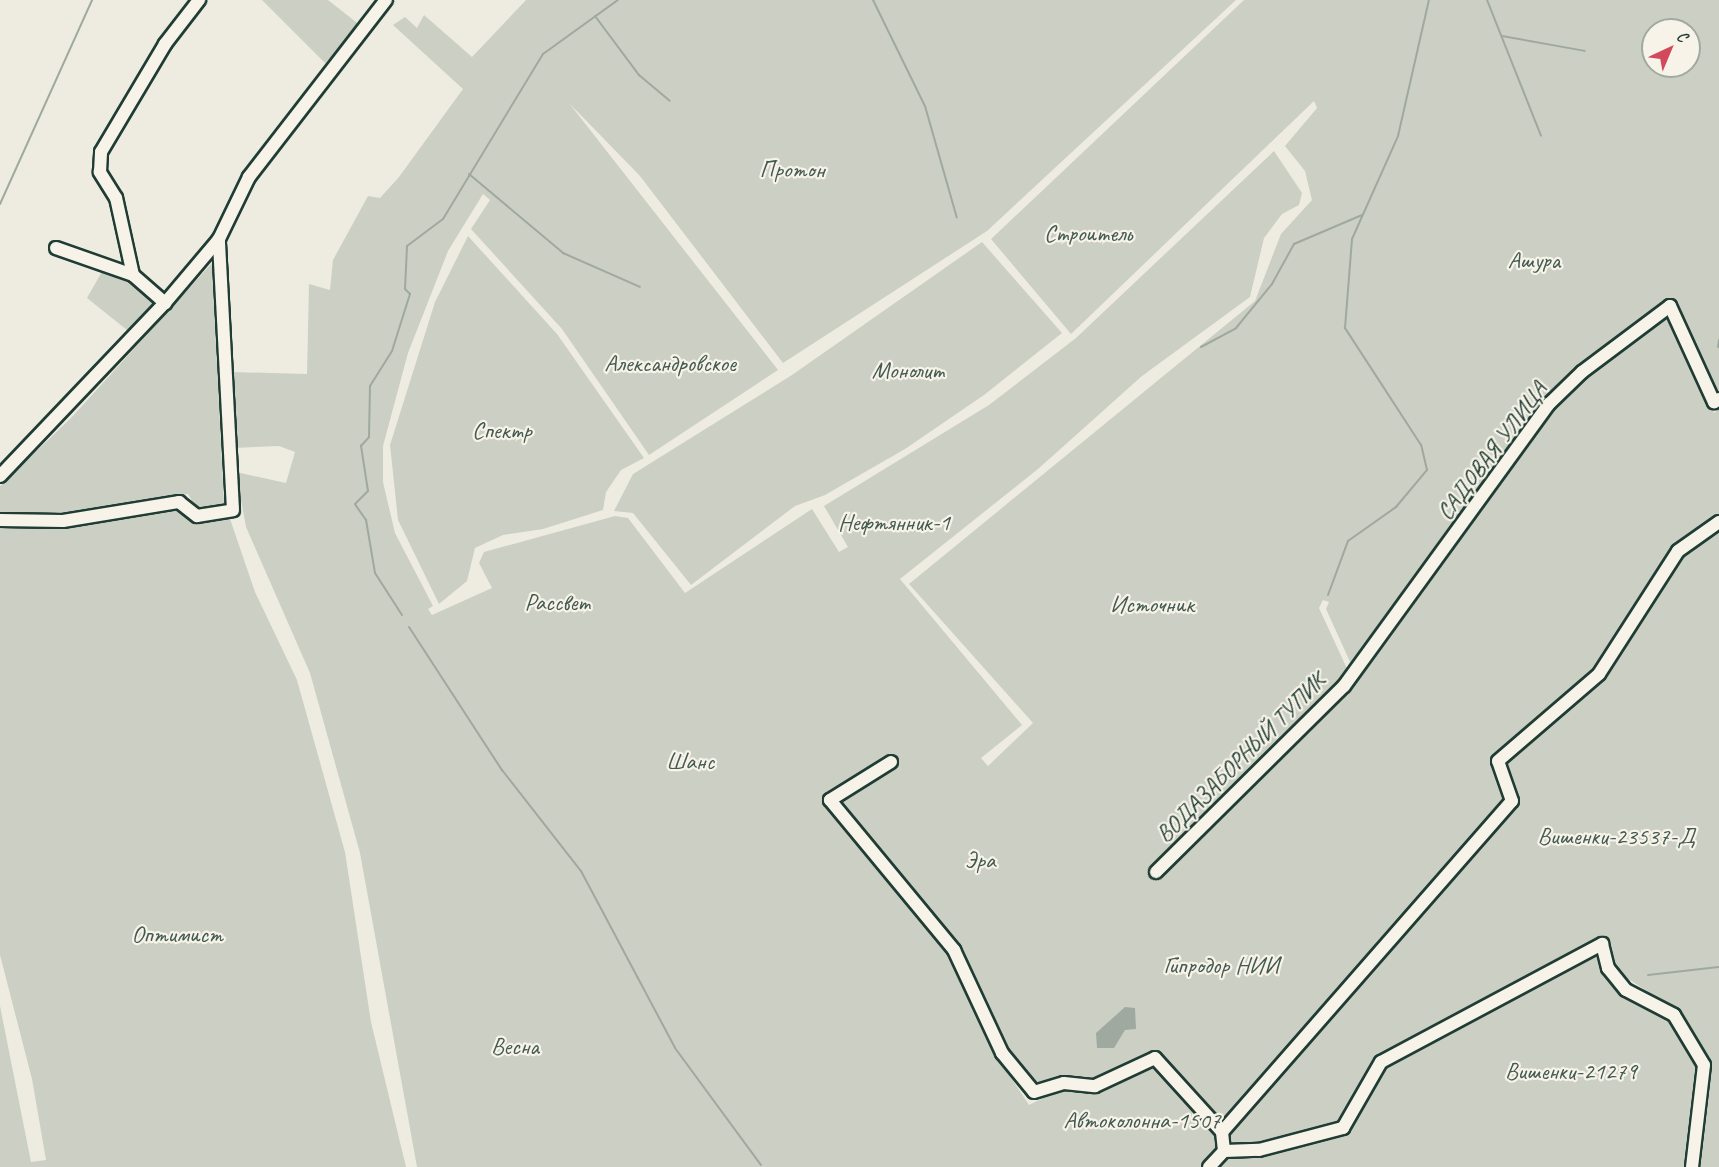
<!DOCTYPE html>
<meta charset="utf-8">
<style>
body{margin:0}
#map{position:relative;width:1719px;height:1167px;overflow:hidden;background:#eeece1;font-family:Caveat,sans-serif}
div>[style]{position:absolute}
.green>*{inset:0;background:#cccfc4}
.water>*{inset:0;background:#9fa99f}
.stream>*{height:2px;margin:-1px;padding:0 1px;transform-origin:1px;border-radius:1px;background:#9fa99f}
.roads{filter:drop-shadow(2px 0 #1f3d34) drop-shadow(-2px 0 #1f3d34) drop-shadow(0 2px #1f3d34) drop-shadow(0 -2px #1f3d34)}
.minor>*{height:12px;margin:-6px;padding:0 6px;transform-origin:6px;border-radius:6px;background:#f7f3e8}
span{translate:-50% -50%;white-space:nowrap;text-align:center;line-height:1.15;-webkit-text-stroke:4.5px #f7f3e8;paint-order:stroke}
.park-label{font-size:24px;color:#425a51}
.street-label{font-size:24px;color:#1f3d34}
.north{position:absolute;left:1641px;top:18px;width:60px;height:60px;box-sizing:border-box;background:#f7f3e8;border:2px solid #a1aaa0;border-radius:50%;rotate:44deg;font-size:16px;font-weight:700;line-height:24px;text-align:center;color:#1f3d34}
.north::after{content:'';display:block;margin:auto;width:21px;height:27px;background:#d1495b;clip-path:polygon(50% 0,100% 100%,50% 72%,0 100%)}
</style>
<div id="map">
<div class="green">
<i style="clip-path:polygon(262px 0,328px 0,361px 26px,325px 63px)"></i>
<i style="clip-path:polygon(evenodd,526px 0,1236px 0,987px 231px,783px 363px,640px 176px,569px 103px,778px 370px,649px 455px,562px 329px,471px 229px,490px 200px,483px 194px,448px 251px,408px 353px,383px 446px,383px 482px,395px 533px,433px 606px,428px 609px,432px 615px,492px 588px,479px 563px,484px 552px,615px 516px,628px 518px,685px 593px,812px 509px,839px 552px,848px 547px,824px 506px,989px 405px,1076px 338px,1274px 151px,1302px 193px,1299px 205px,1282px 214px,1264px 238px,1250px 297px,1142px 376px,1038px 469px,900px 579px,1022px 725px,981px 758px,988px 766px,1033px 723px,909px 584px,1255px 301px,1281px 234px,1312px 200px,1305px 171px,1285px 146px,1317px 108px,1314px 101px,1071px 334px,991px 239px,1244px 0,1719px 0,1719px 392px,1711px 387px,1674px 301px,1587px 364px,1351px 664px,1326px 609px,1329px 602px,1323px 600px,1319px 608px,1349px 673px,1150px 876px,1156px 880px,1325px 714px,1558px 405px,1596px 368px,1670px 314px,1714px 413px,1719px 409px,1719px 518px,1677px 547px,1600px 669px,1498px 757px,1492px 767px,1507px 801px,1224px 1123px,1155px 1054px,1089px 1081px,1073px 1076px,1035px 1083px,1000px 1043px,961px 956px,836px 803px,896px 765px,892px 759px,824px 800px,952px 957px,992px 1049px,1029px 1105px,1066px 1087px,1094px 1093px,1154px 1063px,1219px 1135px,1218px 1154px,1205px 1167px,417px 1167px,360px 853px,310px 673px,246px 527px,236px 472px,286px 483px,295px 452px,279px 446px,234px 448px,231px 372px,307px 374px,309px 284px,330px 290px,333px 260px,368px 196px,380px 198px,399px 177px,463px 89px,393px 25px,405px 17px,417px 28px,424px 15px,472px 57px,526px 0,1653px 30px,1689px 30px,1689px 66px,1653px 66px,1653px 30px)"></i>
<i style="clip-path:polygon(468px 236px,557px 334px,644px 458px,621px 470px,606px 492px,603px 510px,543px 529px,503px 535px,475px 548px,467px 581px,439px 604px,398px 520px,390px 445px,435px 302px)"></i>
<i style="clip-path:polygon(982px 242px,1062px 333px,984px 395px,905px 449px,825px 495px,795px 506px,691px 585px,633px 513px,614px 511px,633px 474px,792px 375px)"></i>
<i style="clip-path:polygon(212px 263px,224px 503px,212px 511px,195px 506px,188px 494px,65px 515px,0 517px,0 486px,71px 418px)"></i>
<i style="clip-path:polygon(104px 268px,127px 276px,155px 301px,127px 330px,87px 298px)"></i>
<i style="clip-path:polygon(175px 508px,195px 524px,228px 513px,255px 592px,297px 680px,345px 852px,371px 1022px,406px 1167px,0 1167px,0 1006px,31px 1162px,46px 1160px,32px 1079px,0 955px,0 525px)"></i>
<i style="clip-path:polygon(1719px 526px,1719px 1167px,1696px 1167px,1707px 1065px,1693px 1032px,1676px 1010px,1610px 967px,1606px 944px,1378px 1060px,1342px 1123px,1261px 1146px,1229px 1144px,1230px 1126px,1306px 1049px,1518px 803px,1503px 765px,1509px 754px,1526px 746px,1606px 673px,1680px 553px)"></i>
<i style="clip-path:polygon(1597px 949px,1604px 967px,1669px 1019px,1696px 1065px,1698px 1098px,1685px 1167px,1216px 1167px,1224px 1158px,1345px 1134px,1383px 1067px)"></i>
</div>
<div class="water">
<i style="clip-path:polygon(1125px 1007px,1135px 1008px,1136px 1029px,1125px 1030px,1114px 1048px,1097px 1048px,1096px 1033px)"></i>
</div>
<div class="stream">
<i style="left:873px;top:0;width:118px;rotate:63.9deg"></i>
<i style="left:925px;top:106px;width:116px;rotate:74.1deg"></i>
<i style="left:1487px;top:0;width:146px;rotate:68.3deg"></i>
<i style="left:595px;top:16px;width:74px;rotate:53.3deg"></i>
<i style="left:639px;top:75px;width:40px;rotate:40deg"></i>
<i style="left:1502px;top:36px;width:84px;rotate:10.2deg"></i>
<i style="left:469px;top:174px;width:123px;rotate:40deg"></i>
<i style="left:563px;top:253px;width:84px;rotate:23.8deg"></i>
<i style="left:0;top:204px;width:224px;rotate:-65.7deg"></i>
<i style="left:1201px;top:347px;width:40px;rotate:-28deg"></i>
<i style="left:1236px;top:328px;width:57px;rotate:-50.7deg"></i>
<i style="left:1272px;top:284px;width:46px;rotate:-61.2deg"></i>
<i style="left:1294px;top:244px;width:74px;rotate:-23.1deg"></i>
<i style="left:1718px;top:347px;width:7px;rotate:-82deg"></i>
<i style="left:1328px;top:595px;width:58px;rotate:-69.7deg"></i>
<i style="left:1348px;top:541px;width:59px;rotate:-35.3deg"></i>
<i style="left:1396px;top:507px;width:48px;rotate:-50deg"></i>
<i style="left:1427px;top:470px;width:26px;rotate:-103deg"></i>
<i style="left:1421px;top:445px;width:140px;rotate:-123deg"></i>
<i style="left:1345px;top:328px;width:89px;rotate:-85.5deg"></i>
<i style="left:1352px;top:239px;width:113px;rotate:-65.9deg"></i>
<i style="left:1398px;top:136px;width:139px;rotate:-77.2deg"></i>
<i style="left:402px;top:615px;width:50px;rotate:-122.7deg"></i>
<i style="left:375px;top:573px;width:54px;rotate:-99.6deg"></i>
<i style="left:366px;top:520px;width:19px;rotate:-125deg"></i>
<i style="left:355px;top:504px;width:18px;rotate:-45deg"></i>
<i style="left:368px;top:491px;width:46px;rotate:-98.8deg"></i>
<i style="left:361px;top:446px;width:12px;rotate:-48deg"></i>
<i style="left:369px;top:437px;width:51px;rotate:-88.9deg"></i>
<i style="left:370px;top:386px;width:41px;rotate:-57.8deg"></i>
<i style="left:392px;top:351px;width:60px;rotate:-72.5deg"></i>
<i style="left:410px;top:294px;width:7px;rotate:-135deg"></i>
<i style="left:405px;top:289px;width:43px;rotate:-87.3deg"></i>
<i style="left:407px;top:246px;width:45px;rotate:-36.9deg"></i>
<i style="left:443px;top:219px;width:193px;rotate:-58.8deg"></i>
<i style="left:543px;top:54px;width:92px;rotate:-35.8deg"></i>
<i style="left:409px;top:627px;width:171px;rotate:57deg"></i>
<i style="left:502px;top:770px;width:128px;rotate:52deg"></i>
<i style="left:581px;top:871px;width:200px;rotate:62deg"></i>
<i style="left:675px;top:1048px;width:145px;rotate:53.7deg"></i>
<i style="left:1648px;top:975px;width:71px;rotate:-6.4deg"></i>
</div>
<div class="roads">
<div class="minor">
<i style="left:56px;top:248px;width:82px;rotate:19.3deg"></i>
<i style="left:133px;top:275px;width:43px;rotate:41.2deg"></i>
<i style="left:133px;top:275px;width:79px;rotate:-102.4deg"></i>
<i style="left:116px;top:198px;width:31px;rotate:-122deg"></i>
<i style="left:100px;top:172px;width:20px;rotate:-87deg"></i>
<i style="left:101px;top:152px;width:126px;rotate:-59.3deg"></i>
<i style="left:165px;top:44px;width:56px;rotate:-52.3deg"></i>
<i style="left:0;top:476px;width:239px;rotate:-46.4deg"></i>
<i style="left:165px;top:303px;width:84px;rotate:-49.8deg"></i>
<i style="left:219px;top:239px;width:69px;rotate:-64.2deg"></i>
<i style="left:249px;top:177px;width:224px;rotate:-52.3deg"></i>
<i style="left:0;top:520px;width:63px;rotate:0.9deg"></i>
<i style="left:63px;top:521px;width:118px;rotate:-9.3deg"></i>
<i style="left:179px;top:502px;width:23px;rotate:38deg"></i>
<i style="left:197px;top:516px;width:36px;rotate:-9deg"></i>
<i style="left:233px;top:510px;width:271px;rotate:-93deg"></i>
<i style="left:891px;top:762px;width:72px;rotate:148.1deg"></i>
<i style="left:830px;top:800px;width:195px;rotate:50.4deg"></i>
<i style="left:954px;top:950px;width:114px;rotate:65deg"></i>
<i style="left:1002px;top:1053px;width:50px;rotate:50.6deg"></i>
<i style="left:1034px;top:1092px;width:31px;rotate:-17deg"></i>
<i style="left:1064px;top:1083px;width:31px;rotate:6deg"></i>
<i style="left:1095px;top:1086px;width:66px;rotate:-25deg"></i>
<i style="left:1155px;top:1058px;width:100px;rotate:47.8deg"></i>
<i style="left:1222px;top:1132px;width:19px;rotate:84deg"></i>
<i style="left:1224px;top:1151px;width:22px;rotate:133deg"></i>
<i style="left:1156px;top:872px;width:264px;rotate:-44.7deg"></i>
<i style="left:1344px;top:686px;width:349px;rotate:-54deg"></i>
<i style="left:1549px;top:404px;width:46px;rotate:-44.1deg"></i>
<i style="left:1582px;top:372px;width:110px;rotate:-36.9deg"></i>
<i style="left:1670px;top:306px;width:106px;rotate:65.4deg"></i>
<i style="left:1714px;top:402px;width:6px;rotate:-31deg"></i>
<i style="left:1222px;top:1132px;width:440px;rotate:-48.8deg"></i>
<i style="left:1512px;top:801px;width:42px;rotate:-109.3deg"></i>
<i style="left:1498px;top:761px;width:133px;rotate:-40.7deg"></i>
<i style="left:1599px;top:674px;width:146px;rotate:-57.3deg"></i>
<i style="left:1678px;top:551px;width:50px;rotate:-35.3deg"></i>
<i style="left:1224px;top:1151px;width:35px;rotate:-2deg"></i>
<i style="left:1259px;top:1150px;width:87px;rotate:-14.7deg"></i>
<i style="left:1343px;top:1128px;width:76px;rotate:-60.1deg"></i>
<i style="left:1381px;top:1062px;width:251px;rotate:-28.1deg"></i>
<i style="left:1602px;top:944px;width:25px;rotate:76deg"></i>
<i style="left:1608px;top:968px;width:28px;rotate:51deg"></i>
<i style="left:1626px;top:990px;width:54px;rotate:27.5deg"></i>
<i style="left:1674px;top:1015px;width:58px;rotate:59deg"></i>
<i style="left:1704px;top:1065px;width:103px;rotate:96.7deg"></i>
</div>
</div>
<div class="park-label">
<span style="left:792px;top:170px">Протон</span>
<span style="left:1088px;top:234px">Строитель</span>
<span style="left:1534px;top:261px">Ашура</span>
<span style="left:670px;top:364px">Александровское</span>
<span style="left:908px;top:371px">Монолит</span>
<span style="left:502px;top:431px">Спектр</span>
<span style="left:894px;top:523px">Нефтянник-1</span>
<span style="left:557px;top:603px">Рассвет</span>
<span style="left:1152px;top:605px">Источник</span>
<span style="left:690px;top:762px">Шанс</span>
<span style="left:1616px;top:837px">Вишенки-23537-Д</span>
<span style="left:980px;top:861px">Эра</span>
<span style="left:177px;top:935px">Оптимист</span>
<span style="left:1221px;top:966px">Гипродор НИИ</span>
<span style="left:515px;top:1047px">Весна</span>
<span style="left:1571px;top:1072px">Вишенки-21279</span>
<span style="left:1142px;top:1121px">Автоколонна-1507</span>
</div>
<div class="street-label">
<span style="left:1492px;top:451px;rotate:-53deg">САДОВАЯ УЛИЦА</span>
<span style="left:1241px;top:758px;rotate:-45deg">ВОДАЗАБОРНЫЙ ТУПИК</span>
</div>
<div class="north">С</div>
</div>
